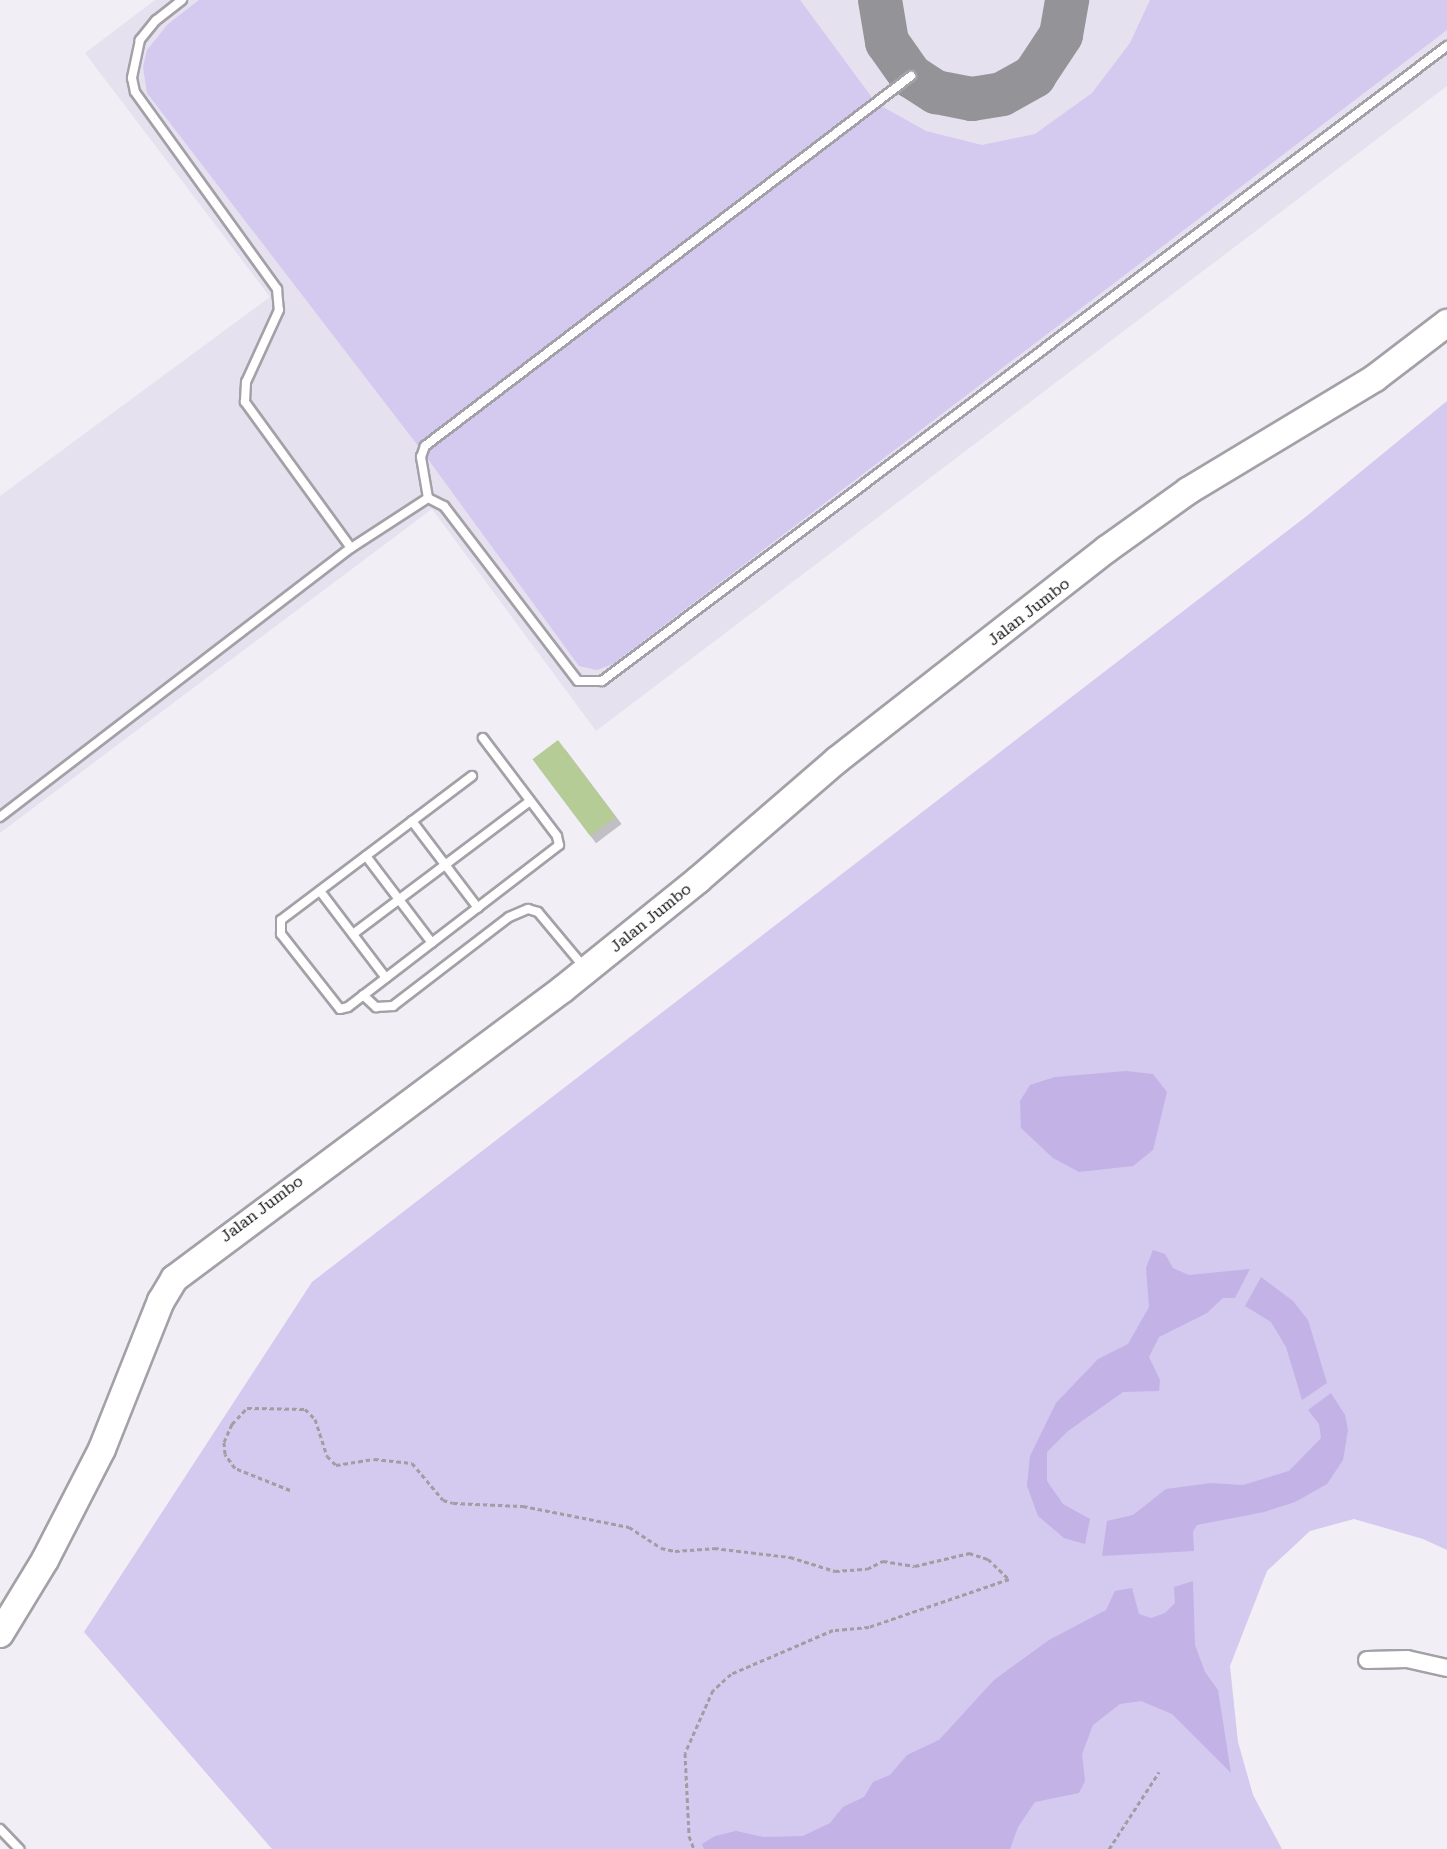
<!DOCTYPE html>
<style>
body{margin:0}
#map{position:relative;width:1447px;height:1849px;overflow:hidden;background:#f1eff5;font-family:"Roboto Serif",serif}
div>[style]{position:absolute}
.built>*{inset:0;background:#e5e1ee}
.green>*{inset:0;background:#d4c9ef}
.water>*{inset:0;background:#c3b2e6}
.shadow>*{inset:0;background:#0003;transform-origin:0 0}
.taxiway>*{height:44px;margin:-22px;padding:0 22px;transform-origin:22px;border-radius:22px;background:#949397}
.building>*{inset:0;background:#b6cc97;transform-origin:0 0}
.path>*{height:3px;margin-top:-1.5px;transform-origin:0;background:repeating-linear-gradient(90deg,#9f9ea2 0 4.5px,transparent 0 7.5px)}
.roads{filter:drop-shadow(2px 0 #a3a1a7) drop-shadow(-2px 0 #a3a1a7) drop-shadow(0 2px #a3a1a7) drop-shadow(0 -2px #a3a1a7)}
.lane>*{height:8px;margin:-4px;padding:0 4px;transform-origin:4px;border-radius:4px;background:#fff}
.street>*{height:16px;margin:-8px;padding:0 8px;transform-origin:8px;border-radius:8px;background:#fff}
.primary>*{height:26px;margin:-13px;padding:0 13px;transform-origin:13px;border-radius:13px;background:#fff}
span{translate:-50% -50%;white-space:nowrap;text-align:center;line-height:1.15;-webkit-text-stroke:5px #fff;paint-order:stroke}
.street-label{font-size:16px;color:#151416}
</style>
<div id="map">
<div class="built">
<i style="clip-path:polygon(155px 0,1447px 0,1447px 86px,596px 731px,432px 509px,0 833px,0 496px,270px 297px,85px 53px)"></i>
</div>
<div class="green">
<i style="clip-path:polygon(199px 0,800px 0,876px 103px,926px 131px,982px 145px,1035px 134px,1092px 93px,1130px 43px,1150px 0,1447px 0,1447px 30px,613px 664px,597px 670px,579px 666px,422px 451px,147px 93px,143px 67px,147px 50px,168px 24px)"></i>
<i style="clip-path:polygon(1447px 401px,1447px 1550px,1423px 1539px,1354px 1519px,1310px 1531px,1267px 1571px,1230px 1666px,1238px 1742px,1253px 1795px,1282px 1849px,272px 1849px,84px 1632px,312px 1282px,1308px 515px)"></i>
</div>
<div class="water">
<i style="clip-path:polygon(1126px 1071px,1153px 1074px,1167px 1092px,1153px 1150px,1133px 1166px,1079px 1172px,1053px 1158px,1021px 1128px,1020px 1101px,1030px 1085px,1055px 1077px)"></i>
<i style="clip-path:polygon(1153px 1250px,1165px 1254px,1173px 1268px,1189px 1275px,1250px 1269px,1235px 1298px,1223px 1298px,1207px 1313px,1159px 1337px,1149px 1357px,1160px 1380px,1159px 1391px,1123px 1392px,1068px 1431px,1047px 1452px,1047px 1481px,1063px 1504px,1090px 1519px,1085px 1544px,1064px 1538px,1038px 1516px,1027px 1486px,1030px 1456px,1056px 1403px,1098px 1359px,1128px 1344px,1149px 1307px,1146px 1268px)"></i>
<i style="clip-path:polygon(1261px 1277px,1293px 1301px,1308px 1320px,1327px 1383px,1302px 1400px,1286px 1347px,1271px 1322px,1245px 1306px)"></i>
<i style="clip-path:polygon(1331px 1393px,1345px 1415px,1348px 1430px,1343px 1460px,1327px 1484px,1295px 1502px,1264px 1512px,1197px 1525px,1193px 1532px,1194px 1551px,1102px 1556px,1107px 1521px,1133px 1515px,1166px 1489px,1211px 1483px,1243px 1485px,1289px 1471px,1321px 1438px,1319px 1424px,1308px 1410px)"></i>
<i style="clip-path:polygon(1193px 1581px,1195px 1645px,1205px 1672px,1218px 1690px,1231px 1773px,1172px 1714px,1141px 1701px,1120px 1704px,1093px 1725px,1082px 1754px,1085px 1781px,1079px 1793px,1035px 1802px,1018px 1827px,1010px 1849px,704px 1849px,702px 1844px,715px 1836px,736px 1831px,763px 1837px,803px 1836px,830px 1823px,843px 1807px,864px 1797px,873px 1782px,890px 1775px,907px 1755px,939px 1740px,994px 1680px,1049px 1640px,1106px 1610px,1115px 1591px,1132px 1588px,1139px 1614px,1151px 1618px,1165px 1613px,1175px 1603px,1174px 1587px)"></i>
</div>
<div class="shadow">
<i style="left:565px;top:749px;width:94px;height:32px;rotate:53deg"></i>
</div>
<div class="taxiway">
<i style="left:880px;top:0;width:43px;rotate:80.5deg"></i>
<i style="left:887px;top:42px;width:42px;rotate:54.8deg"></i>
<i style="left:911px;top:76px;width:30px;rotate:33deg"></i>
<i style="left:936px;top:92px;width:37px;rotate:11deg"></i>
<i style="left:972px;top:99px;width:30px;rotate:-9deg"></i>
<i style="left:1002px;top:94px;width:37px;rotate:-29deg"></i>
<i style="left:1034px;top:76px;width:49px;rotate:-56.6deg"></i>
<i style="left:1061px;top:35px;width:36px;rotate:-80deg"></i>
</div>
<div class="building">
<i style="left:558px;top:740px;width:96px;height:32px;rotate:53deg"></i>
</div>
<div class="path">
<i style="left:290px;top:1490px;width:59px;rotate:-158.2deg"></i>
<i style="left:235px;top:1468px;width:17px;rotate:-126deg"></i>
<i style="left:225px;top:1454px;width:12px;rotate:-95deg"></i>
<i style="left:224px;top:1442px;width:20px;rotate:-66deg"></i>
<i style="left:232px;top:1424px;width:22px;rotate:-47deg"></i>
<i style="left:247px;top:1408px;width:58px;rotate:1deg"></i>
<i style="left:305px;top:1409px;width:14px;rotate:45deg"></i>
<i style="left:315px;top:1419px;width:39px;rotate:72deg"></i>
<i style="left:327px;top:1456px;width:13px;rotate:45deg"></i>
<i style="left:336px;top:1465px;width:38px;rotate:-9deg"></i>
<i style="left:374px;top:1459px;width:38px;rotate:6deg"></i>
<i style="left:412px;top:1463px;width:48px;rotate:50deg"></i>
<i style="left:443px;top:1500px;width:10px;rotate:17deg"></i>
<i style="left:453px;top:1503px;width:70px;rotate:2.5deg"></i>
<i style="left:523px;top:1506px;width:108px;rotate:11.2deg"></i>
<i style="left:629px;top:1527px;width:38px;rotate:33deg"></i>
<i style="left:661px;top:1548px;width:14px;rotate:12deg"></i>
<i style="left:675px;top:1551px;width:39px;rotate:-4deg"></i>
<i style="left:714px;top:1548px;width:77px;rotate:6.8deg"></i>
<i style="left:790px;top:1557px;width:47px;rotate:17.3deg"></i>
<i style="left:835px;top:1571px;width:32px;rotate:-4deg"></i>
<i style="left:867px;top:1569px;width:18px;rotate:-27deg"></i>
<i style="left:883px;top:1561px;width:32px;rotate:9deg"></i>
<i style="left:915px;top:1566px;width:56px;rotate:-13.5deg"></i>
<i style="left:969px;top:1553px;width:20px;rotate:18deg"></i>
<i style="left:988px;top:1559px;width:29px;rotate:44deg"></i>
<i style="left:1009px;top:1579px;width:148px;rotate:161.1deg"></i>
<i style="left:869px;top:1627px;width:36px;rotate:175deg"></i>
<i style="left:833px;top:1630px;width:111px;rotate:156.7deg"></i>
<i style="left:731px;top:1674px;width:24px;rotate:138deg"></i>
<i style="left:713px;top:1690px;width:69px;rotate:114deg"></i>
<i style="left:685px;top:1753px;width:83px;rotate:87.2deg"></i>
<i style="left:689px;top:1836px;width:14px;rotate:69deg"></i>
<i style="left:1109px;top:1849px;width:92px;rotate:-57deg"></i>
</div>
<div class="roads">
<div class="lane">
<i style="left:182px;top:0;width:33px;rotate:142deg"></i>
<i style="left:156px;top:20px;width:26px;rotate:129deg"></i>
<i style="left:140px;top:40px;width:39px;rotate:102deg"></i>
<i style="left:132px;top:78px;width:14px;rotate:78deg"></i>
<i style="left:135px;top:92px;width:243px;rotate:54.2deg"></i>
<i style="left:277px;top:289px;width:21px;rotate:85deg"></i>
<i style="left:279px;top:310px;width:79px;rotate:114.6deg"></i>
<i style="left:246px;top:382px;width:20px;rotate:93deg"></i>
<i style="left:245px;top:402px;width:180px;rotate:54deg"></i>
<i style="left:428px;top:498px;width:42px;rotate:-99.7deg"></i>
<i style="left:421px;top:457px;width:12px;rotate:-70deg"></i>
<i style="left:425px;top:446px;width:611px;rotate:-37.28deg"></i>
<i style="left:472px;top:776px;width:239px;rotate:143deg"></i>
<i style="left:281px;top:920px;width:14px;rotate:90deg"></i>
<i style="left:281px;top:934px;width:95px;rotate:51.8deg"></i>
<i style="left:340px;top:1009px;width:8px;rotate:-14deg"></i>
<i style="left:348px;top:1007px;width:266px;rotate:-37.5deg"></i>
<i style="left:559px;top:845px;width:9px;rotate:-103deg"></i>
<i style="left:557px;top:836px;width:123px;rotate:-127.1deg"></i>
<i style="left:0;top:817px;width:442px;rotate:-37.5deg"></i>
<i style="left:351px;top:548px;width:92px;rotate:-33deg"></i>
<i style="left:428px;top:498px;width:18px;rotate:27deg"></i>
<i style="left:444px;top:506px;width:220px;rotate:52.6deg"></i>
<i style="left:578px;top:681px;width:24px"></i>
<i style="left:602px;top:681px;width:1057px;rotate:-36.92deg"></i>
<i style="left:412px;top:821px;width:109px;rotate:52.8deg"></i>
<i style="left:366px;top:856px;width:109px;rotate:52.8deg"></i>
<i style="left:320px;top:891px;width:109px;rotate:52.8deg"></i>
<i style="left:353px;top:934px;width:221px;rotate:-36.9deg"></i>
<i style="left:363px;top:995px;width:18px;rotate:43deg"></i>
<i style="left:376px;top:1007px;width:17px;rotate:-3deg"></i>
<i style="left:393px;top:1006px;width:146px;rotate:-37.5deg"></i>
<i style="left:509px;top:917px;width:21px;rotate:-23deg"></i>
<i style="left:528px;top:909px;width:10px;rotate:17deg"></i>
<i style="left:538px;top:912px;width:72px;rotate:50.1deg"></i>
<i style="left:0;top:1829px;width:28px;rotate:46deg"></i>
</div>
<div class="street">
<i style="left:1367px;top:1660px;width:40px;rotate:-1.4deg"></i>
<i style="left:1407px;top:1659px;width:41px;rotate:12.7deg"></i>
</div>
<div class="primary">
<i style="left:0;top:1634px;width:87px;rotate:-58.7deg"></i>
<i style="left:45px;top:1560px;width:125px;rotate:-62.8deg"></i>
<i style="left:102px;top:1449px;width:159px;rotate:-68.3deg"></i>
<i style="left:161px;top:1301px;width:26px;rotate:-59deg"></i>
<i style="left:174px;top:1279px;width:485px;rotate:-36.7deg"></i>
<i style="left:563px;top:989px;width:174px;rotate:-38.9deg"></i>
<i style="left:698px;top:880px;width:184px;rotate:-40.8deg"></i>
<i style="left:837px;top:760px;width:343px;rotate:-38deg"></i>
<i style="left:1107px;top:549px;width:100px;rotate:-35.6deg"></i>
<i style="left:1188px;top:491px;width:218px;rotate:-31.1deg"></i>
<i style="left:1375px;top:378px;width:91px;rotate:-37.4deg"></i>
</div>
</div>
<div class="street-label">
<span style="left:1029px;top:612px;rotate:-38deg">Jalan Jumbo</span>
<span style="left:651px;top:918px;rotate:-39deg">Jalan Jumbo</span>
<span style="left:262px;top:1209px;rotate:-37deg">Jalan Jumbo</span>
</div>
</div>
